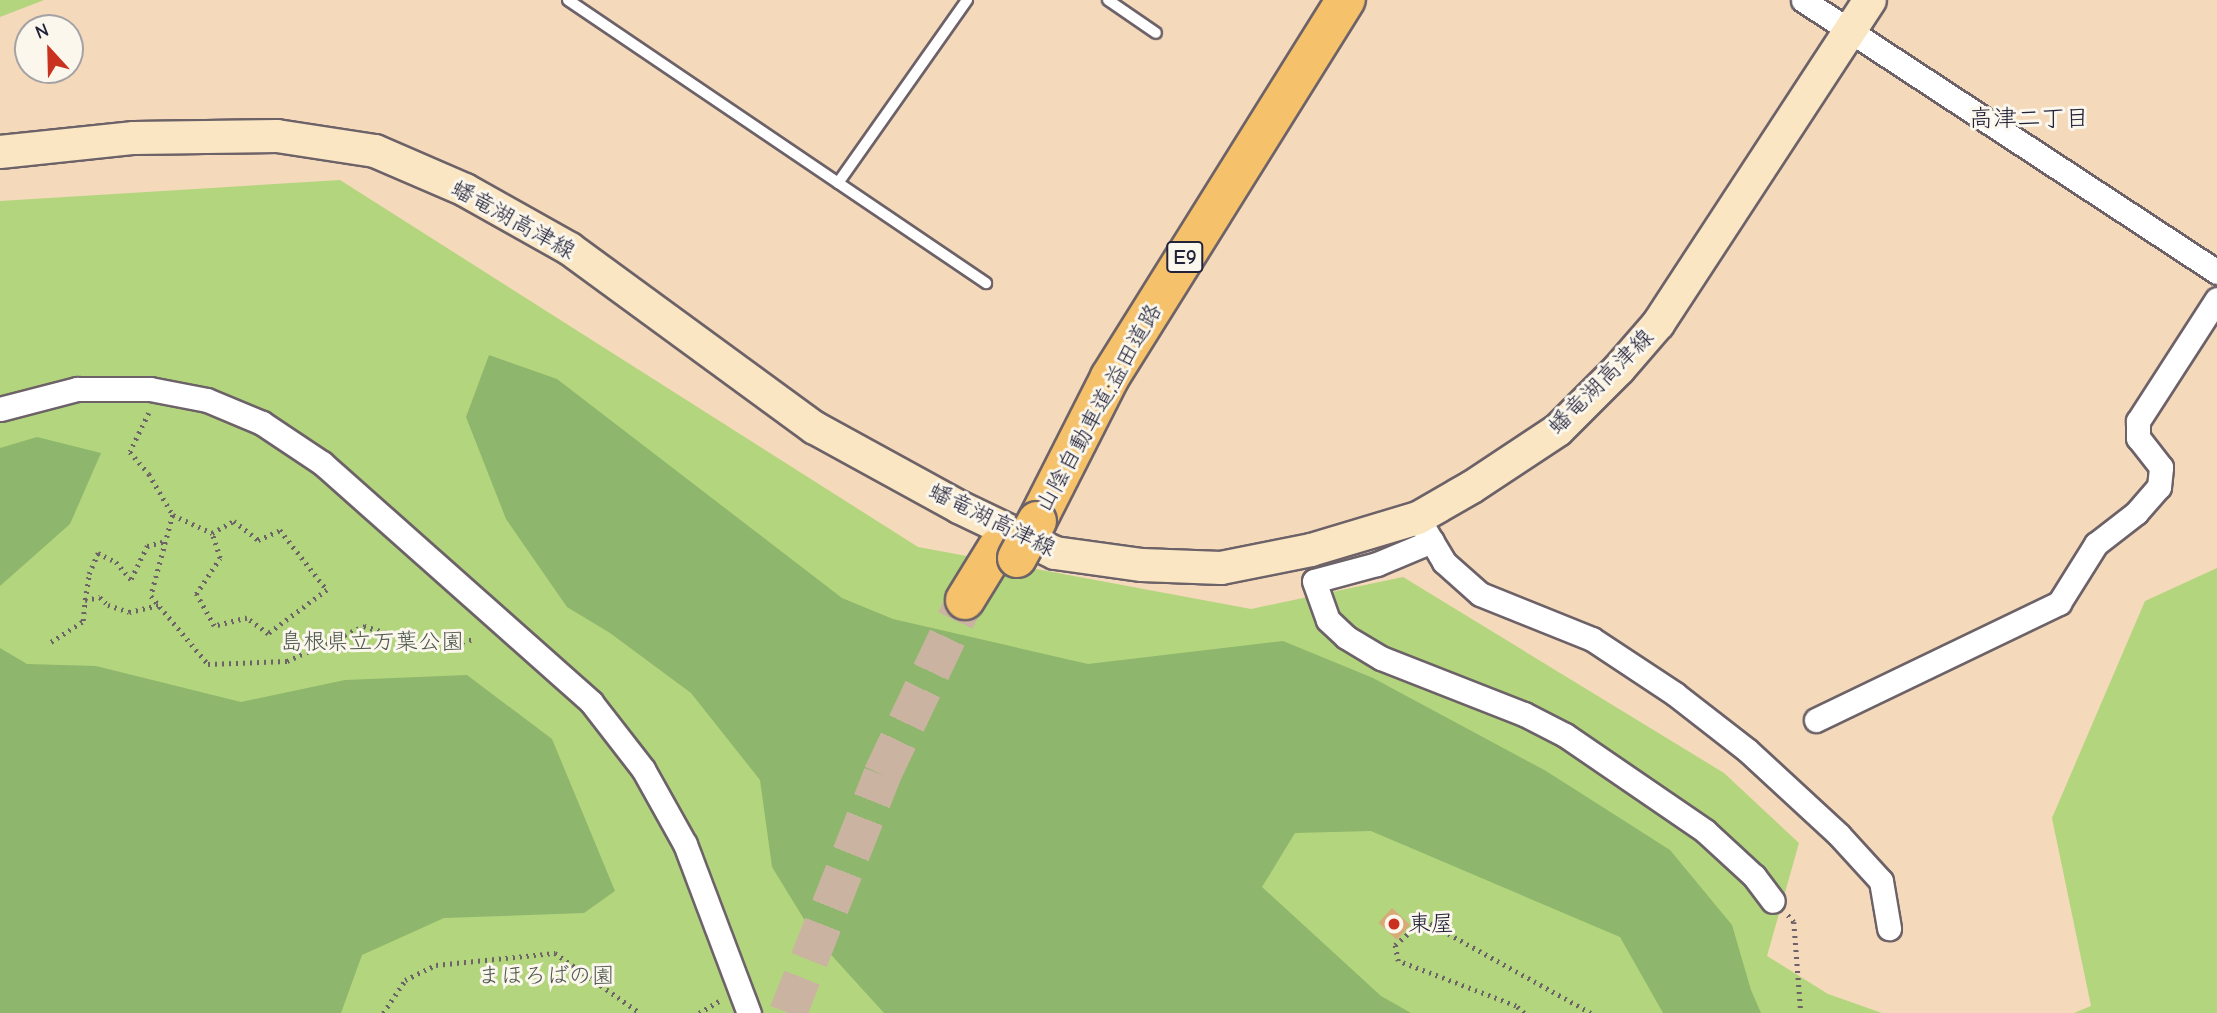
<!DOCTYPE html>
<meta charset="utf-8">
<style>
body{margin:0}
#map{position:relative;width:2217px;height:1013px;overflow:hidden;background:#f4d9bb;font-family:"Comic Neue","Klee One",sans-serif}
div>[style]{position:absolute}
.green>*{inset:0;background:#b3d57d}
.forest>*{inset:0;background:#8eb66c}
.building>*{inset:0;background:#d7ab78;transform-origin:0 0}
.highway-tunnel>*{height:38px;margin-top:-19px;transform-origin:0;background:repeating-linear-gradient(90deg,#cab4a1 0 38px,transparent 0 57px)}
.path>*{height:4.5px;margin-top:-2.25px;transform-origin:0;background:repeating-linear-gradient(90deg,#6c6268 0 2px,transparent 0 7px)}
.roads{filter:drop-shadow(2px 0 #6c6268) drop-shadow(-2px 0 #6c6268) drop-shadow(0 2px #6c6268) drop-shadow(0 -2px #6c6268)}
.lane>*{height:10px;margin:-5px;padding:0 5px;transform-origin:5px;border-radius:5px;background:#fff}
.street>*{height:23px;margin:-11.5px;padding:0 11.5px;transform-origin:11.5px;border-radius:11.5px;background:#fff}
.secondary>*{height:32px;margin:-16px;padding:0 16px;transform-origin:16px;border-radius:16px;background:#fbe6c4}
.highway>*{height:38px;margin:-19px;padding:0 19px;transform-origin:19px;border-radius:19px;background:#f5c16b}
.bridges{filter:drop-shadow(2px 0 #6c6268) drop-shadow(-2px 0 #6c6268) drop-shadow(0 2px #6c6268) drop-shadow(0 -2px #6c6268)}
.highway-bridge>*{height:38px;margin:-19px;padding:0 19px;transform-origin:19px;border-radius:19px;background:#f5c16b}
.dots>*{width:19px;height:19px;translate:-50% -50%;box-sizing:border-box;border:4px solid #fbf7ec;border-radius:50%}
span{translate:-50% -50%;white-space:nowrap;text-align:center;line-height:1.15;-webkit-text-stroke:6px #fbf7ec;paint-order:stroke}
.shield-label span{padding:2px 5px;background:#fbf7ec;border:2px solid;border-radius:5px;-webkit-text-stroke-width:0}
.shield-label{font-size:21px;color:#22223b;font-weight:700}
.street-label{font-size:23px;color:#22223b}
.park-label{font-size:23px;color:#4e584f}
.poi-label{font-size:23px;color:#22223b}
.left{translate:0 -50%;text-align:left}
.neighbourhood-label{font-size:24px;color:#22223b}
.north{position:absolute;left:14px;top:14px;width:70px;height:70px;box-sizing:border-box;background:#fbf7ec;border:2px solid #a4a2a5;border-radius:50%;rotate:338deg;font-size:19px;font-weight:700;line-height:28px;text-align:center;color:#22223b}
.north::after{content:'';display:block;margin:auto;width:24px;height:32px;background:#c8321e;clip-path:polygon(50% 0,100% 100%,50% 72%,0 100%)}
</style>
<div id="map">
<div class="green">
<i style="clip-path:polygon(0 0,44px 0,0 17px)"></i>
<i style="clip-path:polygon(340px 180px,918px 547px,1251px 609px,1403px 577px,1724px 773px,1799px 843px,1767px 956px,1828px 994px,1882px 1013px,0 1013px,0 201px)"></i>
<i style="clip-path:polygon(2217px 568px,2217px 1013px,2074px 1013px,2091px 1006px,2052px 818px,2145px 601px)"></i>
</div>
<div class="forest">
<i style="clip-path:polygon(489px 355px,557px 379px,842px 598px,893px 619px,1088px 664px,1283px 641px,1373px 678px,1546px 771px,1670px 850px,1732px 925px,1751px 990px,1761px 1013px,1663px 1013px,1620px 937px,1371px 831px,1295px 833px,1262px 887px,1381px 996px,1411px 1013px,884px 1013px,815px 937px,772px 867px,760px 780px,691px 693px,610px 633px,567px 607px,506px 519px,466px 417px)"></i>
<i style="clip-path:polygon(37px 437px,101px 453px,70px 524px,0 586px,0 448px)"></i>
<i style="clip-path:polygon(0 648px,27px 664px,96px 666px,241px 702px,345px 680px,467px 675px,552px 739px,615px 891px,584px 913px,444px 918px,362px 955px,341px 1013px,0 1013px)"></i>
</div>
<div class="building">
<i style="left:1392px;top:908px;width:25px;height:20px;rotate:43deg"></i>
</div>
<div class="highway-tunnel">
<i style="left:788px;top:1013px;width:256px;rotate:-68.4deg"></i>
<i style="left:882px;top:775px;width:194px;rotate:-64.6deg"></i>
</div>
<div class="path">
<i style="left:149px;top:413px;width:43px;rotate:116deg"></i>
<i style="left:130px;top:452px;width:29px;rotate:49deg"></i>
<i style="left:149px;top:474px;width:48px;rotate:59.7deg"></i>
<i style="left:173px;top:515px;width:84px;rotate:105.2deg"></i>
<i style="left:151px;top:596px;width:89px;rotate:50deg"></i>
<i style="left:208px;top:664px;width:79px;rotate:-2.2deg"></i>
<i style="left:287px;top:661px;width:85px;rotate:-24.4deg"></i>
<i style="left:364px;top:626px;width:74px;rotate:17.2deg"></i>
<i style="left:435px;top:648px;width:40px;rotate:-13deg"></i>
<i style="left:173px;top:515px;width:43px;rotate:24.8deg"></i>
<i style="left:212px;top:533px;width:25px;rotate:-29deg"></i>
<i style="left:234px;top:521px;width:31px;rotate:38deg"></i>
<i style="left:258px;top:540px;width:24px;rotate:-24deg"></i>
<i style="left:280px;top:530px;width:76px;rotate:51.9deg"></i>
<i style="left:327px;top:590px;width:74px;rotate:143.3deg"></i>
<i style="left:268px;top:634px;width:26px;rotate:-143deg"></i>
<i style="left:247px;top:618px;width:34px;rotate:166deg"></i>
<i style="left:214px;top:626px;width:37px;rotate:-119deg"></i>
<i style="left:196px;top:594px;width:43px;rotate:-56.3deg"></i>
<i style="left:220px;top:558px;width:26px;rotate:-108deg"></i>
<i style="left:85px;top:600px;width:26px;rotate:-81deg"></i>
<i style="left:89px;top:574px;width:23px;rotate:-67deg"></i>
<i style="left:98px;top:553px;width:20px;rotate:27deg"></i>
<i style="left:116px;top:562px;width:23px;rotate:49deg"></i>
<i style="left:131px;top:579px;width:37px;rotate:-64deg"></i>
<i style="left:147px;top:546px;width:20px;rotate:-15deg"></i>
<i style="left:51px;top:642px;width:38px;rotate:-33deg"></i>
<i style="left:83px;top:621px;width:21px;rotate:-85deg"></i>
<i style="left:85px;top:600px;width:15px;rotate:-11deg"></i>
<i style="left:100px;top:597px;width:11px;rotate:45deg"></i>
<i style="left:108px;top:605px;width:22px;rotate:18deg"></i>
<i style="left:129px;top:612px;width:31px;rotate:-13deg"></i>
<i style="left:1788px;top:915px;width:9px;rotate:49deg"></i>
<i style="left:1794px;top:922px;width:91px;rotate:85.6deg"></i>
<i style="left:383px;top:1013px;width:40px;rotate:-56deg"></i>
<i style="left:405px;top:980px;width:34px;rotate:-26deg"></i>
<i style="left:436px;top:965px;width:120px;rotate:-5.8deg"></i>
<i style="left:555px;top:953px;width:104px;rotate:35.2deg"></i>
<i style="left:699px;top:1013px;width:27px;rotate:-31deg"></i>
<i style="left:1524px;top:1013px;width:11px;rotate:-139deg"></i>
<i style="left:1516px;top:1006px;width:126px;rotate:-159.1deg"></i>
<i style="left:1398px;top:961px;width:16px;rotate:-101deg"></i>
<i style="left:1395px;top:945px;width:38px;rotate:-41deg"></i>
<i style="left:1424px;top:920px;width:191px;rotate:29.1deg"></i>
</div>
<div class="roads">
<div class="lane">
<i style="left:568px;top:0;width:505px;rotate:34.1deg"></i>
<i style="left:1108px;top:0;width:58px;rotate:34.5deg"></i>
<i style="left:838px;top:183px;width:224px;rotate:-54.8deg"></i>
</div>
<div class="street">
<i style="left:1803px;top:0;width:495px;rotate:33.3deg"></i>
<i style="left:0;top:409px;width:80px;rotate:-14.6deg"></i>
<i style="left:77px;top:389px;width:73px"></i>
<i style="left:150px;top:389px;width:58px;rotate:10.9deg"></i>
<i style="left:207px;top:400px;width:60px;rotate:22.7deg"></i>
<i style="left:262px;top:423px;width:72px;rotate:33.7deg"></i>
<i style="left:322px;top:463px;width:360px;rotate:41.6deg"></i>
<i style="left:591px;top:702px;width:85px;rotate:52.2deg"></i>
<i style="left:643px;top:769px;width:86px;rotate:60.8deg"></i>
<i style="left:685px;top:844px;width:181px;rotate:69.3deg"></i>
<i style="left:1425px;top:530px;width:37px;rotate:59deg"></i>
<i style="left:1444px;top:562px;width:48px;rotate:41.6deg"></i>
<i style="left:1480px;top:594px;width:121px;rotate:21.9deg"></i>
<i style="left:1592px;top:639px;width:100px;rotate:33.5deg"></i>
<i style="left:1675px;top:694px;width:91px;rotate:37.9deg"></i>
<i style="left:1747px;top:750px;width:125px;rotate:42.7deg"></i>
<i style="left:1839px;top:835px;width:62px;rotate:47.6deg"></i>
<i style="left:1881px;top:881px;width:48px;rotate:80.3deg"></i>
<i style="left:1432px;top:541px;width:60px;rotate:157.3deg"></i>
<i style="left:1377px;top:564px;width:65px;rotate:164.9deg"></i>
<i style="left:1314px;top:581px;width:41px;rotate:70.3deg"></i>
<i style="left:1328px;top:620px;width:25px;rotate:43deg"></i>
<i style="left:1346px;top:637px;width:41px;rotate:31deg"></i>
<i style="left:1381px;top:658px;width:154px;rotate:21.4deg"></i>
<i style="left:1524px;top:714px;width:46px;rotate:27.1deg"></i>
<i style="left:1565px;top:735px;width:170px;rotate:34.4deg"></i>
<i style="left:1705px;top:831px;width:67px;rotate:42.6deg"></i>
<i style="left:1754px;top:876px;width:31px;rotate:53deg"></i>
<i style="left:1816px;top:720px;width:270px;rotate:-25.7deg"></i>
<i style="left:2059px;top:603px;width:70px;rotate:-57.9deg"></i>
<i style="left:2096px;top:544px;width:51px;rotate:-37.8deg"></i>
<i style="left:2136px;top:513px;width:35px;rotate:-49deg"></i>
<i style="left:2159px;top:487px;width:20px;rotate:-84deg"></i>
<i style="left:2161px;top:467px;width:37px;rotate:-128deg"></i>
<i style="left:2138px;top:438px;width:17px;rotate:-90deg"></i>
<i style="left:2138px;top:421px;width:145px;rotate:-57.1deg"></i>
</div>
<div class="secondary">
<i style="left:0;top:152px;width:135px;rotate:-6deg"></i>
<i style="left:134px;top:138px;width:143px;rotate:-0.8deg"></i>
<i style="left:277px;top:136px;width:99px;rotate:8.7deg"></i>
<i style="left:375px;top:151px;width:98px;rotate:23.4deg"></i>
<i style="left:465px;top:190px;width:120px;rotate:29.3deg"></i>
<i style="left:570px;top:249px;width:303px;rotate:36.2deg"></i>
<i style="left:815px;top:428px;width:164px;rotate:28.7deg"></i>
<i style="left:959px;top:507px;width:106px;rotate:25.6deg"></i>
<i style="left:1055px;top:553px;width:88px;rotate:7.9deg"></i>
<i style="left:1142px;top:565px;width:79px;rotate:2.2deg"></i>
<i style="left:1221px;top:568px;width:92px;rotate:-11.3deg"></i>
<i style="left:1311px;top:550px;width:112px;rotate:-16.7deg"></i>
<i style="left:1418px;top:518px;width:62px;rotate:-29.9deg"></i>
<i style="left:1472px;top:487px;width:103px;rotate:-33.5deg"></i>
<i style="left:1558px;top:430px;width:86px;rotate:-45deg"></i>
<i style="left:1619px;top:369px;width:60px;rotate:-49.1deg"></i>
<i style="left:1658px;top:324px;width:387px;rotate:-56.8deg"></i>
</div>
<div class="highway">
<i style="left:1037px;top:521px;width:161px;rotate:-63.1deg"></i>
<i style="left:1110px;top:377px;width:445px;rotate:-58deg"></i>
<i style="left:965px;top:600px;width:61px;rotate:-58.4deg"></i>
</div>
</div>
<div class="bridges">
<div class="highway-bridge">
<i style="left:1017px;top:558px;width:42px;rotate:-61.6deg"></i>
</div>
</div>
<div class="dots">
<i style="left:1394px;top:924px;background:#c8321e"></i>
</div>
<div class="shield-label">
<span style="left:1185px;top:257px">E9</span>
</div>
<div class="street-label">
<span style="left:513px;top:220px;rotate:29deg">蟠竜湖高津線</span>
<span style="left:1601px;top:382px;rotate:-45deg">蟠竜湖高津線</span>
<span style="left:1099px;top:408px;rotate:-61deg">山陰自動車道;益田道路</span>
<span style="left:992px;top:520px;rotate:26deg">蟠竜湖高津線</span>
</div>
<div class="park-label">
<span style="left:372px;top:642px">島根県立万葉公園</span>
<span style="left:546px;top:976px">まほろばの園</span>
</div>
<div class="poi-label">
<span class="left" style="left:1408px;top:924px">東屋</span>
</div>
<div class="neighbourhood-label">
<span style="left:2029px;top:119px">高津二丁目</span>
</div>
<div class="north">N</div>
</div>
